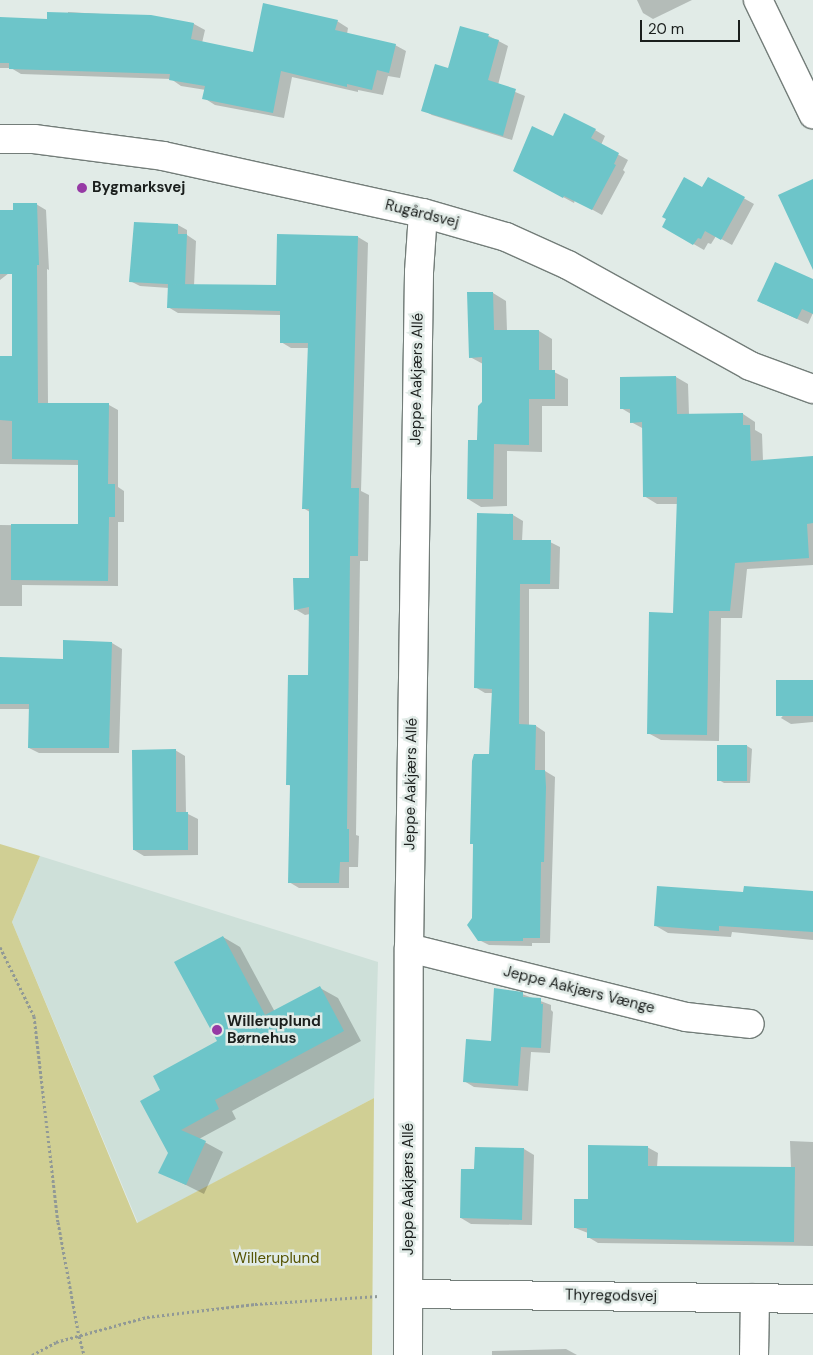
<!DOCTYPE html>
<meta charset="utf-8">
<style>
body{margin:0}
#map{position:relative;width:813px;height:1355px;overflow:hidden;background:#e1ebe7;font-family:"DM Sans",sans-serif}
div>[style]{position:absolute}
.built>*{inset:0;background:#cee0d9}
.green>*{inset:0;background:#d0cf94}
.shadow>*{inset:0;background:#0003}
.building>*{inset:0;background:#6dc5c9;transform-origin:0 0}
.path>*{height:3px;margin-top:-1.5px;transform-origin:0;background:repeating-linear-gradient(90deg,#919996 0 2.5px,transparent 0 5px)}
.roads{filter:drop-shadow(1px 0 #737d79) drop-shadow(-1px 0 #737d79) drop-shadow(0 1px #737d79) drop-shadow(0 -1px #737d79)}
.minor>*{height:28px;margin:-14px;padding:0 14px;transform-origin:14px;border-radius:14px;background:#fff}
.dots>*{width:14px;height:14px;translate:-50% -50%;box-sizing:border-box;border:2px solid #e1ebe7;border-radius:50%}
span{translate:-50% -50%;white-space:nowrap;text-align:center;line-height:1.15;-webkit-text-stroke:5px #e1ebe7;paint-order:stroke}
.poi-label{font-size:15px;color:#1b1f1d;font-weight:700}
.left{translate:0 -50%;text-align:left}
.street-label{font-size:15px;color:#1b1f1d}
.park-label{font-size:15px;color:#555302}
.scale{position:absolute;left:640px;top:20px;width:100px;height:22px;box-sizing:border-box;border:2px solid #1b1f1d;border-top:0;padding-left:6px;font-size:15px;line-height:18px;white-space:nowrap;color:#1b1f1d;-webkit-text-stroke:4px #e1ebe7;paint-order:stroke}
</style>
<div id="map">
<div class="built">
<i style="clip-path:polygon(40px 856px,378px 962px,374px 1098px,138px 1223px,12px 922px)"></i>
</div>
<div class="green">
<i style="clip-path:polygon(0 844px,40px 856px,12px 922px,137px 1223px,374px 1098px,372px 1355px,0 1355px)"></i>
</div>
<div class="shadow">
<i style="clip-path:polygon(637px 0,692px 0,653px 19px,643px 13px)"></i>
<i style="clip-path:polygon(68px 12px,151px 17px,194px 24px,205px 30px,202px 43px,254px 53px,337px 21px,348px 28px,347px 34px,395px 45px,406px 51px,400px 78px,388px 76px,383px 95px,358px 90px,358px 92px,292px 77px,284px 118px,215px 105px,204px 98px,206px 90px,181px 86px,171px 79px,21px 74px,11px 68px,0 68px,0 18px,48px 20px,68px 14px)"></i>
<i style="clip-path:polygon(461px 28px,489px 36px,508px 46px,498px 85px,525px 96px,512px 140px,432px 115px,423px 110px,449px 70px)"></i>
<i style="clip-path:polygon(595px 130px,605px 136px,601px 145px,628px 160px,623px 170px,625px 172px,602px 215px,575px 200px,574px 203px,514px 170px)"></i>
<i style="clip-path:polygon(708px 178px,754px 204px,732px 245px,716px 236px,711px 244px,708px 243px,704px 250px,664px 227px,702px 189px)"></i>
<i style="clip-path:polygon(36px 204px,46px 210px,49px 270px,47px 269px,48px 404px,109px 405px,118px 410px,118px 487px,124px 491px,124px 522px,118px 522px,118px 586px,22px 585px,22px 606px,0 606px,0 525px,79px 526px,79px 465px,0 464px,0 357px,13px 357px,13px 270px,0 280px,0 211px,14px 211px)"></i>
<i style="clip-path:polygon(178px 225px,187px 230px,187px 235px,196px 241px,194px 286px,277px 287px,358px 237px,368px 243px,361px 491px,369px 495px,368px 561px,360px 561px,356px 835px,359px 836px,358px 867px,349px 867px,349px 888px,299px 888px,289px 882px,291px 786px,287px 784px,309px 677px,310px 614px,305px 615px,295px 609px,310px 579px,310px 512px,303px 508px,309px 348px,291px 348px,281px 342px,281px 315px,178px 313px,168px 307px,169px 288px,140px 286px,130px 281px)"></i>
<i style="clip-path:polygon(813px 280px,813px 313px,808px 324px,758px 301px)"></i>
<i style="clip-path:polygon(493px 293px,506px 301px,507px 331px,539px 331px,552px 339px,552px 371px,568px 379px,568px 406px,542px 406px,542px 452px,507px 451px,507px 506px,481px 507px,468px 499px,483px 402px,483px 364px,470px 357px)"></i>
<i style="clip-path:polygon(676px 377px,688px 384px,689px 415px,743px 414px,755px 422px,755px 430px,762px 434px,763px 461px,813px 457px,813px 565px,747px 569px,742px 618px,721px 618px,719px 741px,661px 740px,648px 733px,675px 614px,678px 504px,657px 504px,644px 496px,644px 429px,631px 422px,631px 414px,621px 408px)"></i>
<i style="clip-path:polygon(478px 514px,513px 515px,523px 521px,522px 541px,550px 542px,560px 547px,559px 589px,529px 589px,529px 726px,536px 726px,545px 732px,545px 771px,555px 777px,550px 943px,532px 943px,532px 946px,489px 945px,479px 940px,473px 919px,491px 755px,493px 693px,485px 693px,475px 687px)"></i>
<i style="clip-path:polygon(112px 643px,122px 649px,119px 753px,39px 753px,29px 748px,30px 709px,0 709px,0 658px,64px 660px)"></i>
<i style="clip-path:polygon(813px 681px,813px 722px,791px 724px,781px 718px)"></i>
<i style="clip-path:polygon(747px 746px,752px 749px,750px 783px,724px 783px,719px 780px)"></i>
<i style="clip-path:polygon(175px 750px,185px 756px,186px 813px,198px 819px,198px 855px,144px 856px,134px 850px)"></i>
<i style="clip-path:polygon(744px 893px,813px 893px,813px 940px,732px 932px,731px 937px,668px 933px,656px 926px)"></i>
<i style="clip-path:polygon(223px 937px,240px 947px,275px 1012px,320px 988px,338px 998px,361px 1041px,232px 1111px,236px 1119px,199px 1139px,223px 1152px,204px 1194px,160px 1172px,169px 1153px,162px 1091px,219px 1042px)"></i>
<i style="clip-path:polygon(522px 994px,551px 1005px,551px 1010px,553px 1012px,550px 1053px,531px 1052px,528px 1091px,474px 1087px,464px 1081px,493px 1042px)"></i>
<i style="clip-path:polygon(790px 1141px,813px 1142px,813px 1246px,598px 1243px,588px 1237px,588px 1233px,575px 1228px,589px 1200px,647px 1147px,658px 1153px,657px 1167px,791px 1168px)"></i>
<i style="clip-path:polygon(524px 1149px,534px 1155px,532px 1225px,471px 1224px,461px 1218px,476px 1170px)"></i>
<i style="clip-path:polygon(566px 1349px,577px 1355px,492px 1355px,492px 1351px)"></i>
</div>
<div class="building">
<i style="clip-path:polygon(263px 3px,338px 20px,335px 30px,396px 44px,389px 73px,377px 70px,372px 90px,347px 84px,347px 87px,281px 71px,273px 113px,202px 99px,205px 86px,169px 80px,170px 74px,9px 69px,9px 63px,0 63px,0 17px,47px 19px,47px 12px,151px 15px,194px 23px,191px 39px,253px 52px)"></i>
<i style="clip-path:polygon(460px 26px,489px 34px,488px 37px,499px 40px,488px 80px,516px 89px,503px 136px,421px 111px,435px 64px,448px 68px)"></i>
<i style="clip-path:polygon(564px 113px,596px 129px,591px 138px,619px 153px,614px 164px,616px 165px,592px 210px,564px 196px,563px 198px,513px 171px,532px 126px,553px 136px)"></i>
<i style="clip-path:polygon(684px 177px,702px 187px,708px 177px,745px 197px,721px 240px,705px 231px,701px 239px,698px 238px,693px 245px,662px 227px,666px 219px,662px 217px)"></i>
<i style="clip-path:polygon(813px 179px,813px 270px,778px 195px)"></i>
<i style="clip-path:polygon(13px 203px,37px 203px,39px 265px,37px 265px,38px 403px,109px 403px,108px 484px,115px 484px,115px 517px,109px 517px,108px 581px,11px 580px,11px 524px,78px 524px,78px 460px,12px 459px,12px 421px,0 420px,0 356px,12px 356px,12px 274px,0 274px,0 210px,13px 210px)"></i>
<i style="clip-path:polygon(134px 222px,178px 224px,178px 234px,187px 234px,185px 285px,129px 282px)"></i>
<i style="clip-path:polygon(277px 234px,358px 236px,351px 488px,359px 488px,358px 556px,350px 556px,347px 829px,349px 829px,349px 862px,340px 862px,339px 883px,288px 883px,290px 785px,286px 785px,288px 675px,308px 675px,309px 607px,294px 610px,293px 578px,309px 578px,309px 509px,302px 509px,308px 343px,280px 343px,280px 311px,167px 308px,168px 284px,276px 285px)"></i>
<i style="clip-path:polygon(775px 262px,813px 279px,813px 314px,802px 309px,797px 319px,757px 301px)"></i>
<i style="clip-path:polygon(467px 292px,493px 292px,494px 330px,539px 330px,539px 370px,555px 370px,555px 399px,529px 399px,529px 445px,494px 444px,493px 499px,467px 499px,468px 440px,477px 440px,478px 406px,482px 402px,482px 357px,469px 358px)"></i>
<i style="clip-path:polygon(676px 376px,677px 414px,743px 413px,743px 425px,750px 425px,751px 461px,813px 456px,813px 523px,807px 524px,809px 558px,735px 563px,730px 611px,709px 611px,707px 735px,647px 734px,649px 612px,673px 613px,677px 497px,643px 497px,642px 422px,630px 423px,630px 409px,620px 409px,620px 377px)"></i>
<i style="clip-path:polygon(477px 513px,513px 514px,513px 540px,551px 540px,550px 584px,520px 584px,519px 724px,536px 725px,535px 770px,545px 770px,546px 787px,544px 862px,541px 862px,540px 938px,523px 938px,523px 941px,478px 941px,467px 925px,472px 918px,473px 844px,470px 844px,472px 761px,474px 754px,489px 754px,492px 689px,474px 688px)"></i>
<i style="clip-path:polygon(63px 640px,112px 642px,109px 748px,28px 748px,29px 704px,0 704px,0 657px,63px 659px)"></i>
<i style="left:813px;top:680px;width:36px;height:37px;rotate:90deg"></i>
<i style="left:717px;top:745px;width:30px;height:36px"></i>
<i style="clip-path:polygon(176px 749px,176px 812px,188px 812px,188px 850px,133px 850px,132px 750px)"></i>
<i style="clip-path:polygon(657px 886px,743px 892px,744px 886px,813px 891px,813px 932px,719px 926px,719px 931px,654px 926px)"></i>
<i style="clip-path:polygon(223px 936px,265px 1015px,320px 986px,344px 1031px,215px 1100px,219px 1109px,181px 1130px,206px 1141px,186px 1185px,158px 1173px,168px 1153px,140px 1101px,160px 1090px,153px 1076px,217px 1041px,174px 962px)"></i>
<i style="clip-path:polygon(494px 988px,523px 992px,523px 997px,541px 998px,541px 1004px,543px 1004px,541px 1048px,521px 1047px,518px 1086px,463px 1082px,466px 1039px,491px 1041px)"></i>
<i style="clip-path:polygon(588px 1145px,648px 1146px,648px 1166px,795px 1167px,794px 1242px,587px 1238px,587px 1228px,574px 1228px,574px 1199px,588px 1199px)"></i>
<i style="clip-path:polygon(475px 1147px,524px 1148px,522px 1220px,460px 1218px,461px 1169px,474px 1169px)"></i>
</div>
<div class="path">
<i style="left:0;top:947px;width:77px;rotate:63.8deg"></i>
<i style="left:34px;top:1016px;width:207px;rotate:83.4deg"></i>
<i style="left:58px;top:1222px;width:116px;rotate:79.6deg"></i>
<i style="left:79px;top:1336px;width:20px;rotate:75deg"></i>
<i style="left:32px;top:1355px;width:27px;rotate:-28deg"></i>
<i style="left:56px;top:1342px;width:94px;rotate:-15.4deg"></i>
<i style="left:147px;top:1317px;width:109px;rotate:-6.9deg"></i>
<i style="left:255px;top:1304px;width:124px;rotate:-3.7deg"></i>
</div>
<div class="roads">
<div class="minor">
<i style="left:758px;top:0;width:127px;rotate:64.2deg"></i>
<i style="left:0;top:139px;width:34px"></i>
<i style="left:34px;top:139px;width:130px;rotate:7.5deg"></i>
<i style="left:163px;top:156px;width:266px;rotate:12.4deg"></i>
<i style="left:423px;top:213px;width:86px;rotate:16.1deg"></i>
<i style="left:506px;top:237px;width:68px;rotate:24.3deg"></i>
<i style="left:568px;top:265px;width:208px;rotate:29deg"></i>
<i style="left:750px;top:366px;width:67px;rotate:20.1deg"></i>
<i style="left:409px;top:948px;width:285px;rotate:14deg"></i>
<i style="left:686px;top:1017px;width:64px;rotate:6.2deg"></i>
<i style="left:409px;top:1294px;width:404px;rotate:0.7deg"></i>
<i style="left:408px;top:1355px;width:407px;rotate:-89.9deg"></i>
<i style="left:409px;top:948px;width:676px;rotate:-89.15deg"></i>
<i style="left:419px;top:272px;width:59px;rotate:-86.1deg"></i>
<i style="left:754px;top:1355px;width:57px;rotate:-89deg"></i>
</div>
</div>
<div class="dots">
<i style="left:82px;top:188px;background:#963aa5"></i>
<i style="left:217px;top:1030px;background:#963aa5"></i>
</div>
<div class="poi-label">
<span class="left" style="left:92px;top:188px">Bygmarksvej</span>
<span class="left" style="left:227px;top:1030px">Willeruplund<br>Børnehus</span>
</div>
<div class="street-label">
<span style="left:422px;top:214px;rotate:14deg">Rugårdsvej</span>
<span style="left:417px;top:379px;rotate:-89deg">Jeppe Aakjærs Allé</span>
<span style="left:411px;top:784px;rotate:-89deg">Jeppe Aakjærs Allé</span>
<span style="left:579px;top:990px;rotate:14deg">Jeppe Aakjærs Vænge</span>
<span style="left:409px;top:1189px;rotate:-90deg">Jeppe Aakjærs Allé</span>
<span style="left:611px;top:1296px;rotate:1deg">Thyregodsvej</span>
</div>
<div class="park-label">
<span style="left:276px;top:1259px">Willeruplund</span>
</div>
<div class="scale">20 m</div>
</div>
